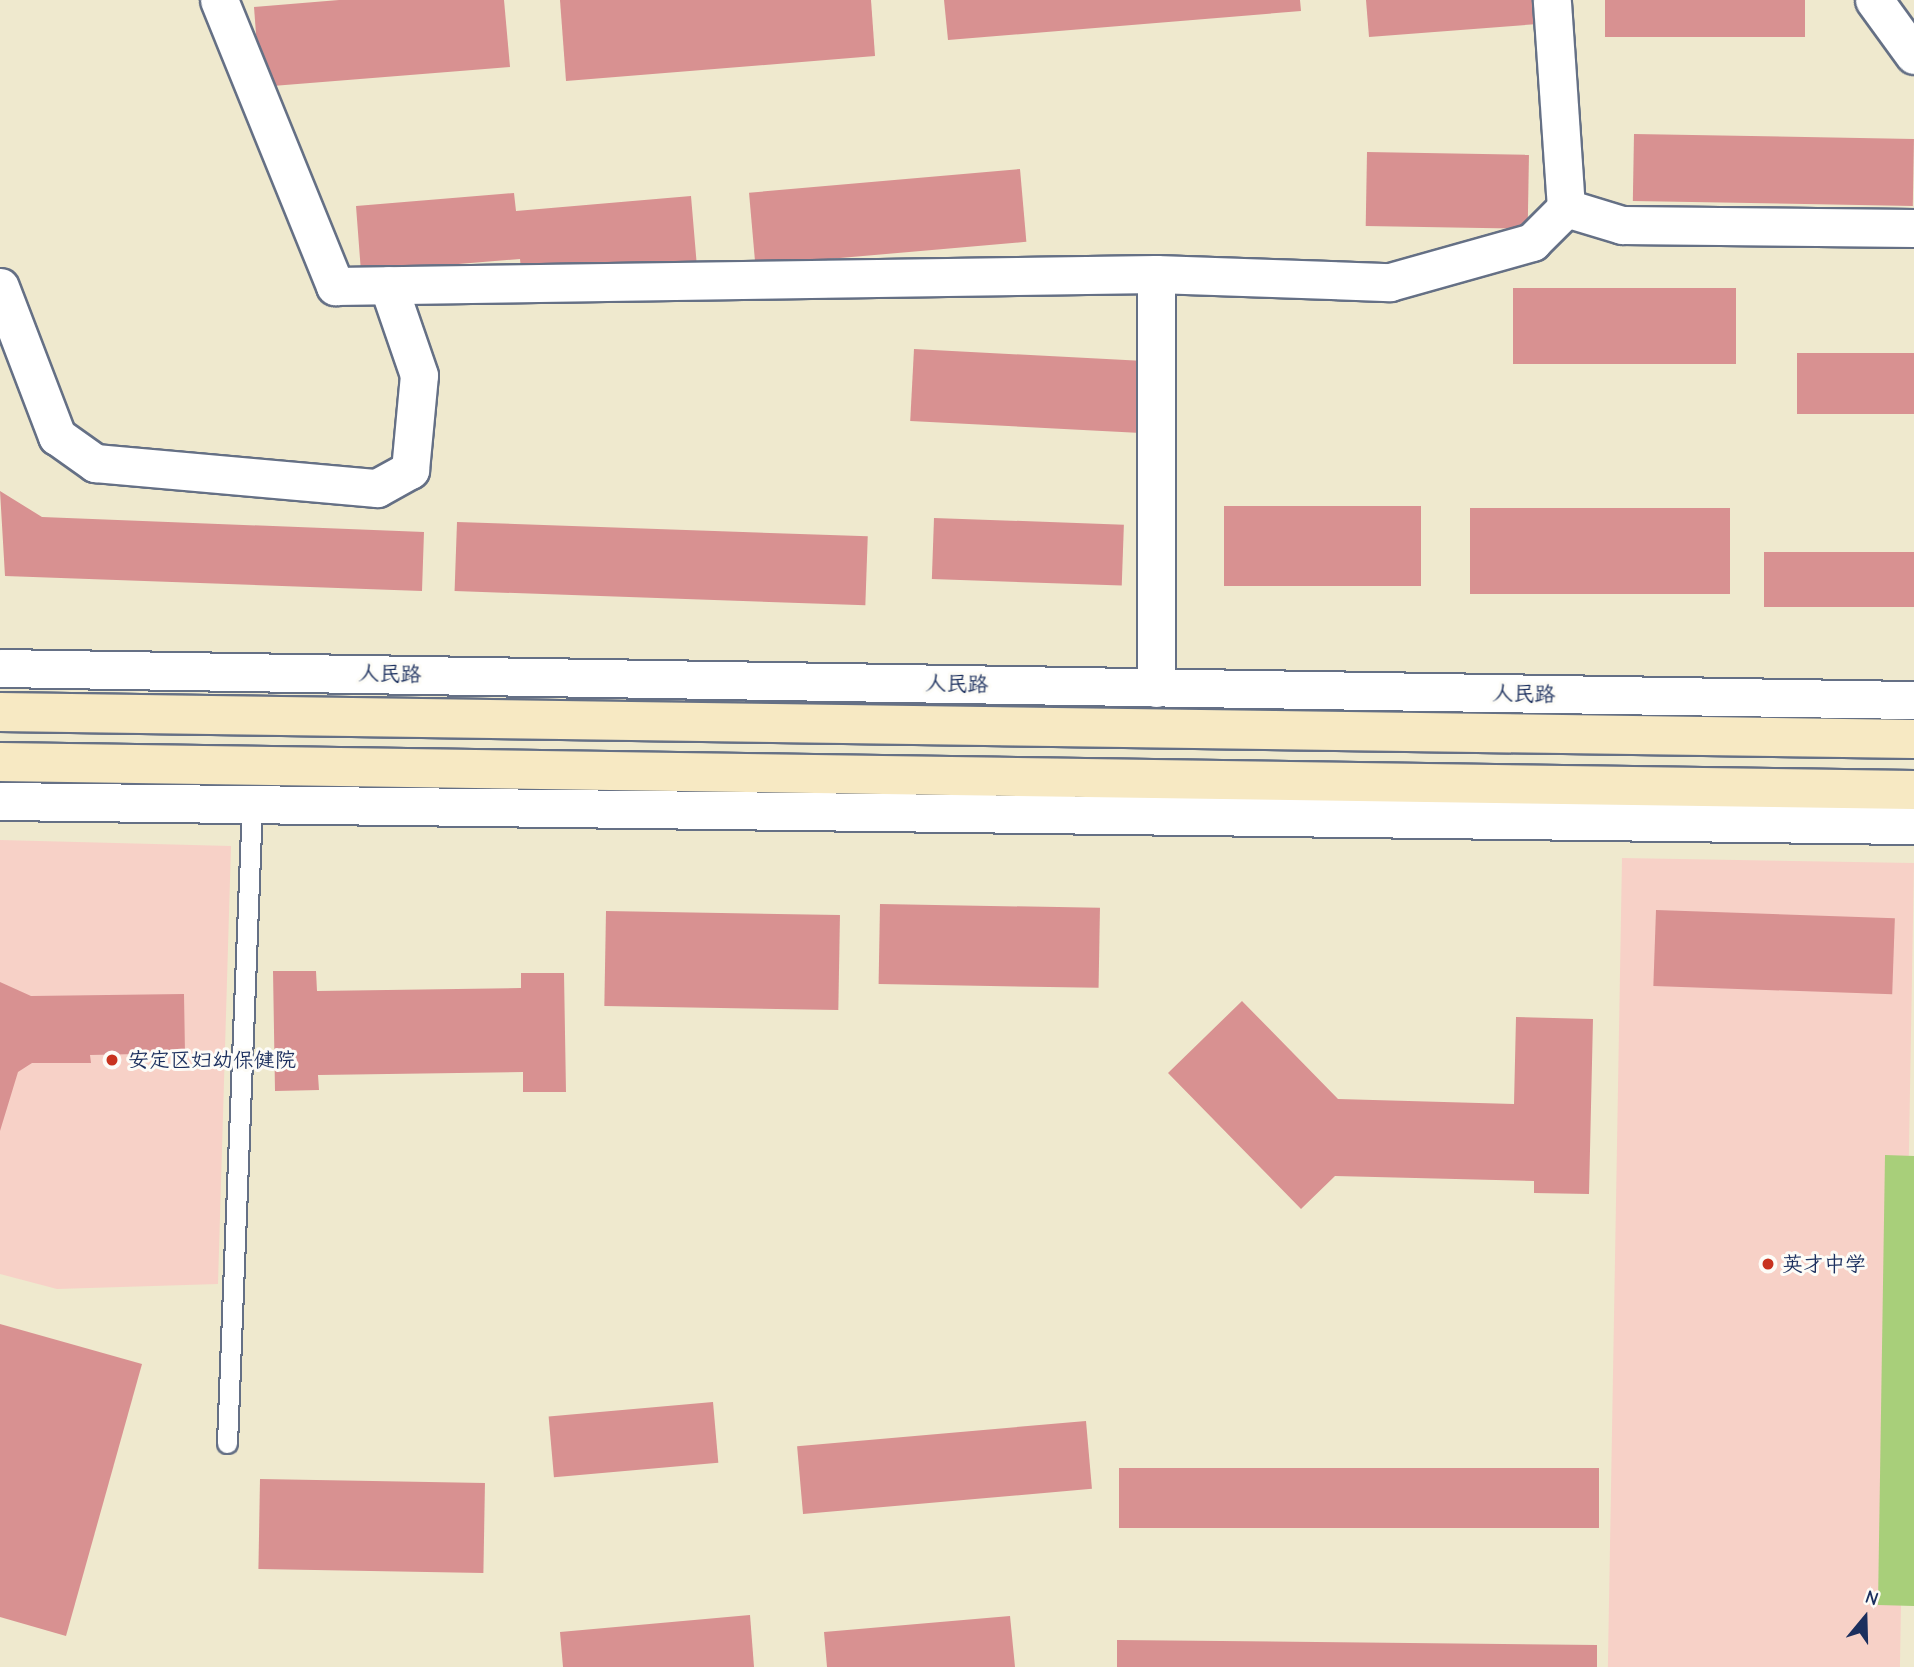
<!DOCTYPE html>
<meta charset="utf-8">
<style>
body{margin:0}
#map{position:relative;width:1914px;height:1667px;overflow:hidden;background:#efe9ce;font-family:"Comic Neue","LXGW WenKai TC",sans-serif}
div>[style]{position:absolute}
.built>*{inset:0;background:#f7d1c7;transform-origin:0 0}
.green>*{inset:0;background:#a8cf7a}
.building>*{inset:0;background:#d89191;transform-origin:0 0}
.roads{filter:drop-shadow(2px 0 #657085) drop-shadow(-2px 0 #657085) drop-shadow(0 2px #657085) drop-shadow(0 -2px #657085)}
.service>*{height:19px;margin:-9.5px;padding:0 9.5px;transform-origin:9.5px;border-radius:9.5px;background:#fff}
.minor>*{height:37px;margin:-18.5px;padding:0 18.5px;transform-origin:18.5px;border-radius:18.5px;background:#fff}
.secondary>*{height:38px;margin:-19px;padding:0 19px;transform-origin:19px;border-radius:19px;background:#f7e9c3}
.dots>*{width:19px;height:19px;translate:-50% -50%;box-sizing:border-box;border:4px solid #fdfcf7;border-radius:50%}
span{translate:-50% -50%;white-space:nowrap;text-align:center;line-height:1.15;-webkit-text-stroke:6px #fdfcf7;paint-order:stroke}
.street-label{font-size:21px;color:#1b2f5e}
.poi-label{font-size:21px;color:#1b2f5e}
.left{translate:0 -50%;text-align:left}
.north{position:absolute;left:1830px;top:1583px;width:70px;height:70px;-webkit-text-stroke:5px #fdfcf7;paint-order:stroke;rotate:19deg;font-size:19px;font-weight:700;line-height:28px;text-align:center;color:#1b2f5e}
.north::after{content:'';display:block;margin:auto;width:24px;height:32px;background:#1b2f5e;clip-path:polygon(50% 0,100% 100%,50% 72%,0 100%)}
</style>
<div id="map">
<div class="built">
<i style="clip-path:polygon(0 840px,231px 846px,218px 1284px,57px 1289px,0 1274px)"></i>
<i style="left:1622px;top:858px;width:292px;height:809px;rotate:1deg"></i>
</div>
<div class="green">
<i style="clip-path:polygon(1885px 1155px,1914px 1156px,1914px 1606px,1878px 1605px)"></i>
</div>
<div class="building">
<i style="clip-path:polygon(339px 0,504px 0,510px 67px,260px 87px,254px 7px)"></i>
<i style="clip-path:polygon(560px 0,871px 0,875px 56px,566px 81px)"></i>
<i style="clip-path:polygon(944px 0,1300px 0,1301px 11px,948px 40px)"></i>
<i style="clip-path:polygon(1366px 0,1536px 0,1538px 24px,1369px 37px)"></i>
<i style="left:1605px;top:0;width:200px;height:37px"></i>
<i style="left:1634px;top:134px;width:280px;height:67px;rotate:1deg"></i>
<i style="left:1367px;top:152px;width:162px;height:74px;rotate:1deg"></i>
<i style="left:1020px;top:169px;width:73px;height:272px;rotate:85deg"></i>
<i style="clip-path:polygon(514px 193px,516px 211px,691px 196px,697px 267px,522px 281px,520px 259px,361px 272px,356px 206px)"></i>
<i style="left:1513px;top:288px;width:223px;height:76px"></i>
<i style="left:914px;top:349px;width:226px;height:72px;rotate:3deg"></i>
<i style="left:1797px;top:353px;width:117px;height:61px"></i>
<i style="clip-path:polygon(0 491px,42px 517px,424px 532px,422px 591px,5px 576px)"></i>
<i style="left:1224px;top:506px;width:197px;height:80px"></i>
<i style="left:1470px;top:508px;width:260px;height:86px"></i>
<i style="left:934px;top:518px;width:190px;height:61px;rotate:2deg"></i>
<i style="left:457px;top:522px;width:411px;height:69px;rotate:2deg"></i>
<i style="left:1764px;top:552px;width:150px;height:55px"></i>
<i style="left:880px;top:904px;width:220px;height:80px;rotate:1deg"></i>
<i style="left:1656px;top:910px;width:239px;height:76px;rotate:2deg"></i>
<i style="left:606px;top:911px;width:234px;height:95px;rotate:1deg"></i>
<i style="clip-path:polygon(273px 971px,316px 971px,317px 991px,521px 988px,521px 973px,564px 973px,566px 1092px,523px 1092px,523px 1072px,318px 1075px,319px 1090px,275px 1091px)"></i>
<i style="clip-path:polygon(0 982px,31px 996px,184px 994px,185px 1053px,90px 1055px,91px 1063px,32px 1063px,18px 1072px,0 1131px)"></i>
<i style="clip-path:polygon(1242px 1001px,1338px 1099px,1514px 1104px,1516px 1017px,1593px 1019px,1589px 1194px,1534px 1193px,1534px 1181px,1335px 1176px,1301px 1209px,1168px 1073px)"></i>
<i style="clip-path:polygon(0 1324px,142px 1364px,66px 1636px,0 1617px)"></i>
<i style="left:713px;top:1402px;width:61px;height:165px;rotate:85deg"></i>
<i style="left:1086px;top:1421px;width:68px;height:290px;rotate:85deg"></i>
<i style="left:1119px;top:1468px;width:480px;height:60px"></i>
<i style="left:260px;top:1479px;width:225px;height:90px;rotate:1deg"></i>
<i style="clip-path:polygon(750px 1615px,754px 1667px,563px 1667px,560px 1632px)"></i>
<i style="clip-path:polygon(1010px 1616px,1015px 1667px,827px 1667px,824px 1632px)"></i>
<i style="clip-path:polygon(1117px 1640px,1597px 1645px,1597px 1667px,1117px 1667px)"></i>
</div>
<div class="roads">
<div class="service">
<i style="left:227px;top:1443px;width:640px;rotate:-87.76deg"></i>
</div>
<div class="minor">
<i style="left:219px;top:0;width:309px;rotate:67.9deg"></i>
<i style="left:335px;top:286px;width:821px;rotate:-0.84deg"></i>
<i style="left:1156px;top:274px;width:234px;rotate:2deg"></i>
<i style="left:1390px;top:282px;width:148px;rotate:-15.7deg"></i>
<i style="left:1532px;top:242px;width:48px;rotate:-45deg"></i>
<i style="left:1566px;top:208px;width:208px;rotate:-93.9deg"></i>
<i style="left:1874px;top:0;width:68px;rotate:54deg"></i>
<i style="left:1566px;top:208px;width:59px;rotate:16.9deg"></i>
<i style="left:1622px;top:225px;width:292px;rotate:0.6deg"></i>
<i style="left:0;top:287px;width:160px;rotate:69.1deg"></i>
<i style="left:57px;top:436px;width:47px;rotate:35.4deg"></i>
<i style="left:95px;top:463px;width:283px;rotate:5.1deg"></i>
<i style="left:377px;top:488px;width:38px;rotate:-29deg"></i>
<i style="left:410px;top:470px;width:95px;rotate:-84.6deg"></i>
<i style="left:419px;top:375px;width:95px;rotate:-109deg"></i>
<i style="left:0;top:668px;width:1914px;rotate:0.96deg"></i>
<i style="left:1156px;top:688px;width:414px;rotate:-90deg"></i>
<i style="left:0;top:801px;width:1914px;rotate:0.72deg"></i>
</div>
<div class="secondary">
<i style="left:0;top:712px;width:1914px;rotate:0.81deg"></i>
<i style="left:0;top:762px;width:1914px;rotate:0.84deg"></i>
</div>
</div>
<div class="dots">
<i style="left:112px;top:1060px;background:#c8321e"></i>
<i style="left:1768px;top:1264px;background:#c8321e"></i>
</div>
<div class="street-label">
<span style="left:390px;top:674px;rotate:1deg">人民路</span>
<span style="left:957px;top:684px;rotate:1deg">人民路</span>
<span style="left:1524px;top:694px;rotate:1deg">人民路</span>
</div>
<div class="poi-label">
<span class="left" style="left:128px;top:1060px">安定区妇幼保健院</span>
<span class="left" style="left:1782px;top:1264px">英才中学</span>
</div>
<div class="north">N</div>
</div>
